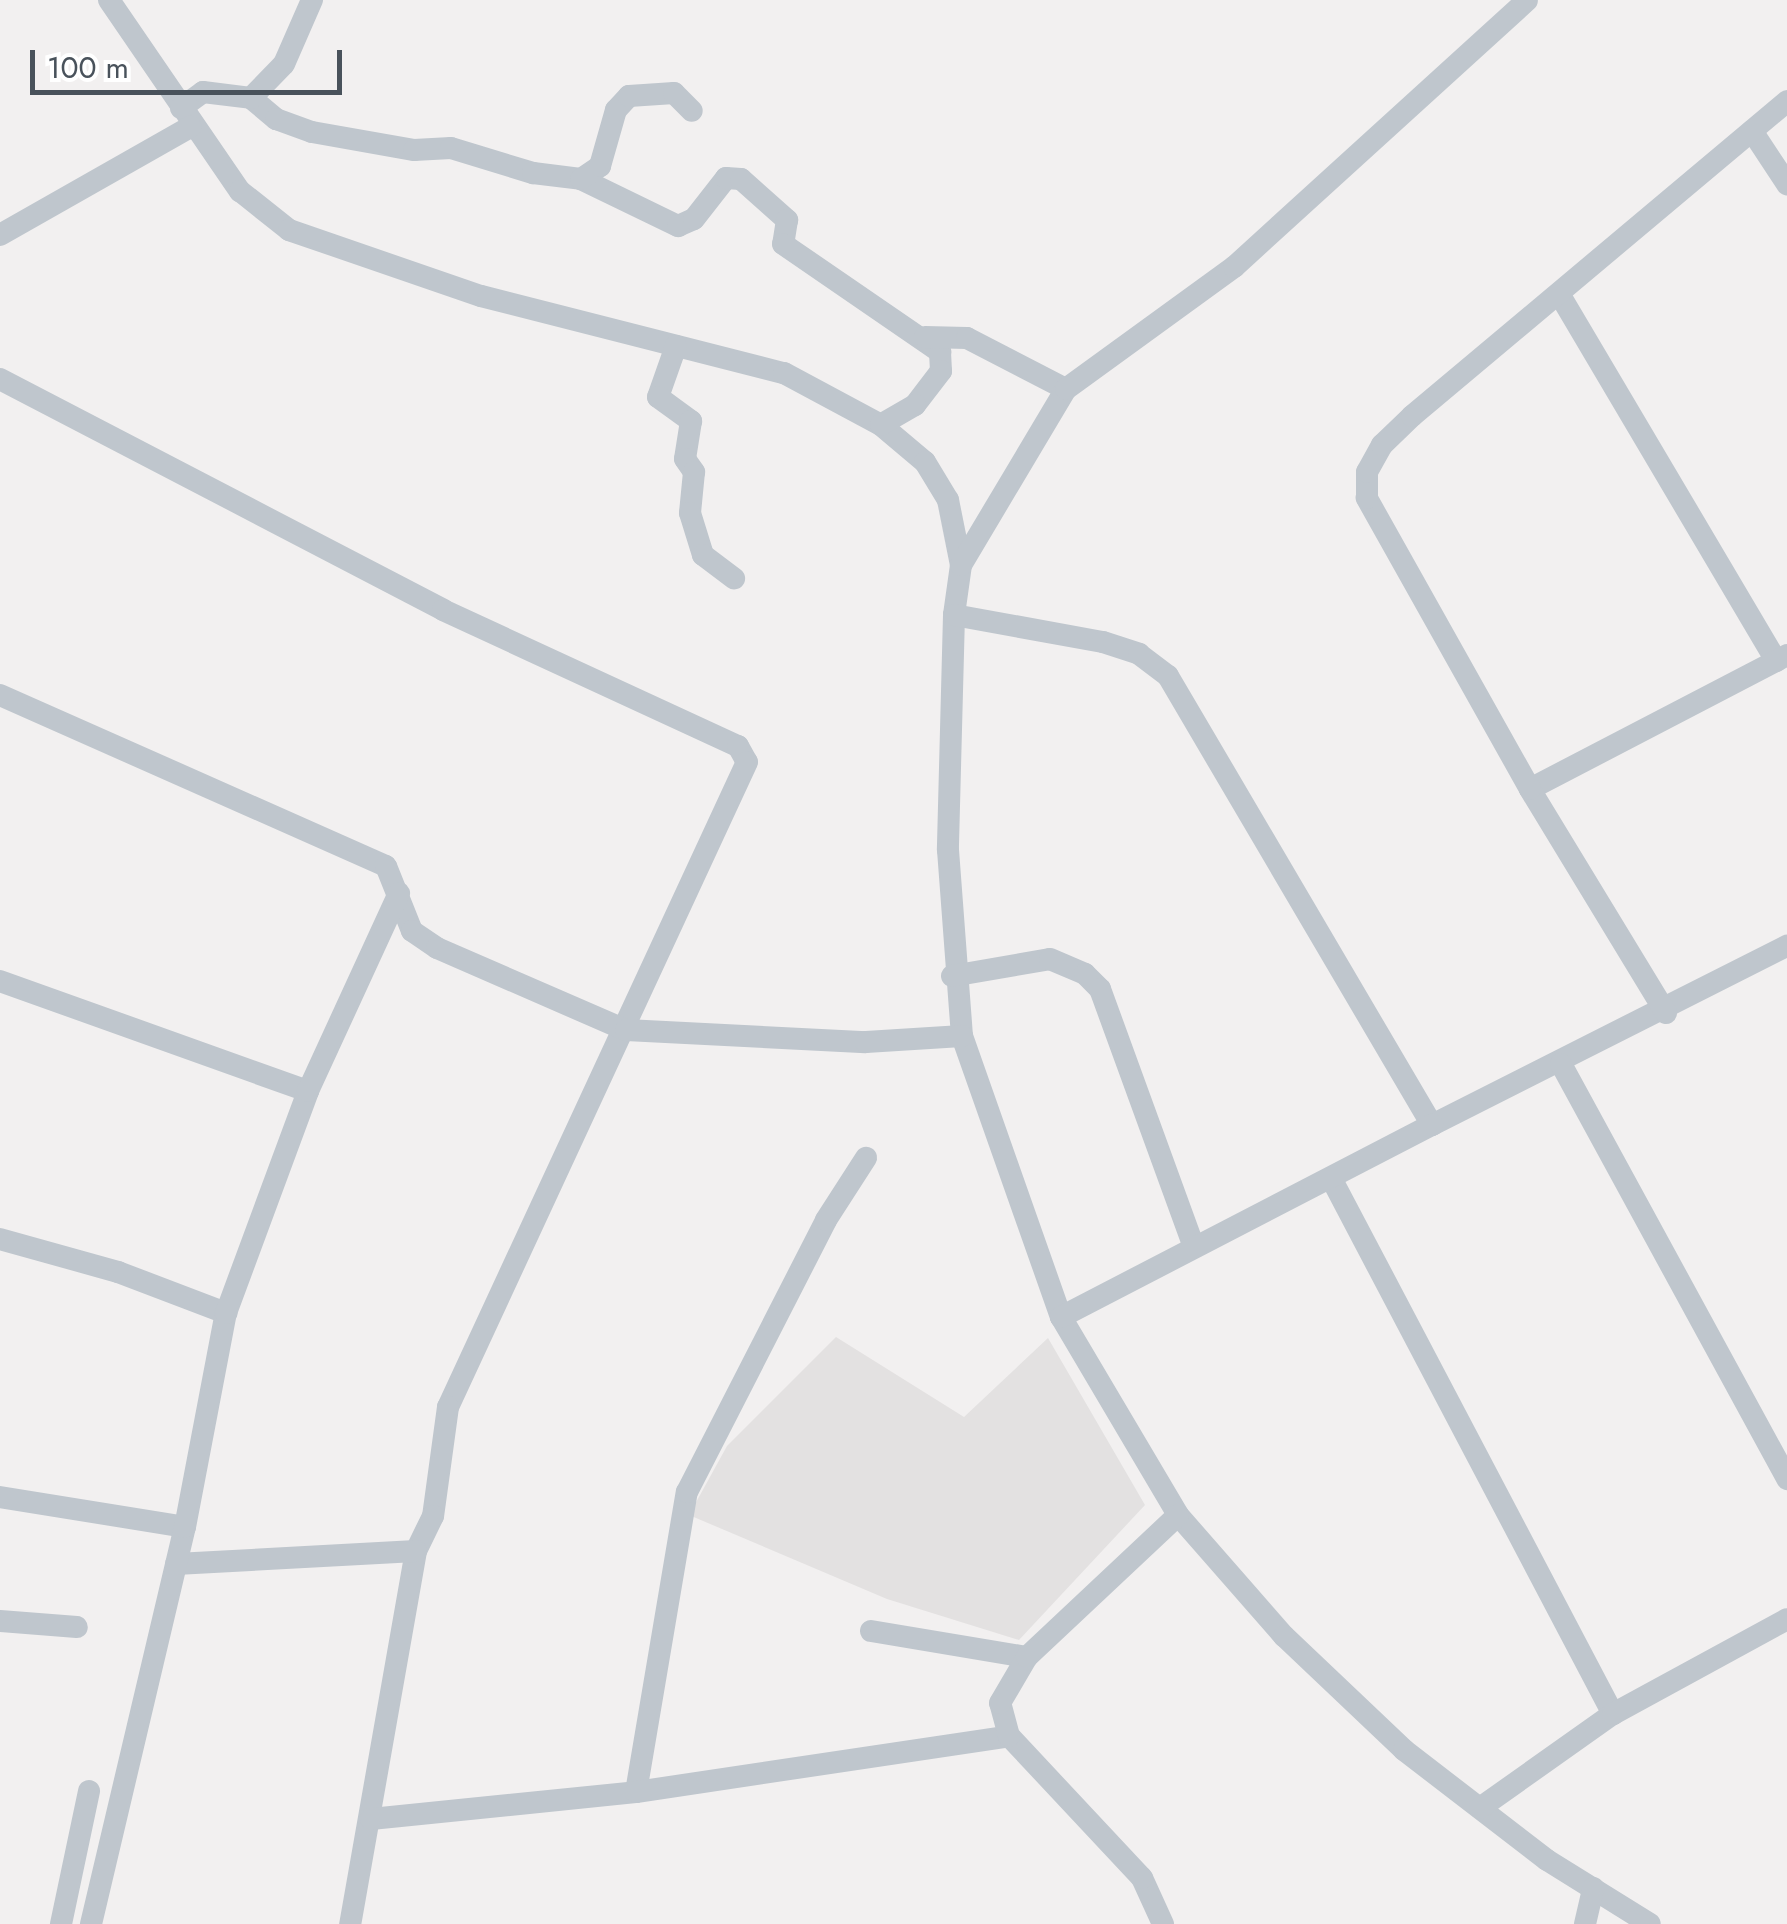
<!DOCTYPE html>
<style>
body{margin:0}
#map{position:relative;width:1787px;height:1924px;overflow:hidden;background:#f2f0f0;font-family:Jost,sans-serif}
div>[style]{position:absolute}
.education>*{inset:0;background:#e3e1e1}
.street>*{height:22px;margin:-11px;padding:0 11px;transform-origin:11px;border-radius:11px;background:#bfc6cd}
span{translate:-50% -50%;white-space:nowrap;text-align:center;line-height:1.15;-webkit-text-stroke:8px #fff;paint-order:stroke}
.scale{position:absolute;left:30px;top:50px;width:312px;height:45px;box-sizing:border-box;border:5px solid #49525b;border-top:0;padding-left:12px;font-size:30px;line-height:35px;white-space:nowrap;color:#49525b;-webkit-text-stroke:8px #fff;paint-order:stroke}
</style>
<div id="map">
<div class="education">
<i style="clip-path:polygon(836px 1337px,964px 1417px,1048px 1338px,1145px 1505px,1019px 1640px,887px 1599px,689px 1515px,727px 1446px)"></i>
</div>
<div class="street">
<i style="left:109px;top:0;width:232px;rotate:55.6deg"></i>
<i style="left:240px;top:191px;width:63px;rotate:38.5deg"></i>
<i style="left:289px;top:230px;width:203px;rotate:19deg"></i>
<i style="left:481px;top:296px;width:313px;rotate:14.3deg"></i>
<i style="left:784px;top:373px;width:110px;rotate:28.2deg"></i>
<i style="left:881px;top:425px;width:57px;rotate:40.1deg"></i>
<i style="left:925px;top:462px;width:44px;rotate:58.8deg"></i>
<i style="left:948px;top:500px;width:66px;rotate:78.7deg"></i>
<i style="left:961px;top:565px;width:50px;rotate:98deg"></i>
<i style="left:954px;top:615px;width:235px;rotate:91.5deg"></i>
<i style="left:948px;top:850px;width:187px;rotate:85.7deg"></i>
<i style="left:962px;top:1036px;width:298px;rotate:70.6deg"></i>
<i style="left:1061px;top:1317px;width:230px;rotate:59.4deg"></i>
<i style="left:1178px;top:1515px;width:161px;rotate:48.8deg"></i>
<i style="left:1284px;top:1636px;width:166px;rotate:43.5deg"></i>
<i style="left:1404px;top:1750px;width:180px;rotate:37.6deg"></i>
<i style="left:1547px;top:1860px;width:121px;rotate:31.9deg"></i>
<i style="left:251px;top:98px;width:33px;rotate:40deg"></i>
<i style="left:276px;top:119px;width:38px;rotate:20deg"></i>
<i style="left:312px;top:132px;width:104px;rotate:10deg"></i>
<i style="left:414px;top:150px;width:37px;rotate:-3deg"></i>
<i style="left:451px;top:148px;width:86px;rotate:17deg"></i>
<i style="left:533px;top:173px;width:48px;rotate:7.1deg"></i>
<i style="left:581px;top:179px;width:108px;rotate:25.9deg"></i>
<i style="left:678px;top:226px;width:17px;rotate:-24deg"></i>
<i style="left:694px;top:219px;width:52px;rotate:-52deg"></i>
<i style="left:726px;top:178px;width:15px;rotate:4deg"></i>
<i style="left:741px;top:179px;width:62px;rotate:41.7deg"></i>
<i style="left:787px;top:220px;width:24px;rotate:99deg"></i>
<i style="left:783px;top:244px;width:191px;rotate:34.5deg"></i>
<i style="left:940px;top:352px;width:19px;rotate:87deg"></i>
<i style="left:941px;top:371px;width:43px;rotate:127.4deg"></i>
<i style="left:915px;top:405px;width:39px;rotate:150deg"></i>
<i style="left:181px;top:108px;width:27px;rotate:-36deg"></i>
<i style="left:203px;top:92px;width:48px;rotate:7.1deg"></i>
<i style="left:251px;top:98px;width:47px;rotate:-45.9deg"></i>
<i style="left:284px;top:64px;width:70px;rotate:-66.4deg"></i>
<i style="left:1752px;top:131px;width:64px;rotate:56.6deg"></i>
<i style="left:581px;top:179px;width:23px;rotate:-34deg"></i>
<i style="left:600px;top:166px;width:58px;rotate:-74.1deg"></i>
<i style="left:616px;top:110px;width:19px;rotate:-47deg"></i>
<i style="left:629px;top:96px;width:45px;rotate:-3.8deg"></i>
<i style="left:674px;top:93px;width:25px;rotate:45deg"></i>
<i style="left:0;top:235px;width:219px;rotate:-29.6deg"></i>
<i style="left:1561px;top:297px;width:423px;rotate:59.4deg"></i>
<i style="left:925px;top:337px;width:42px;rotate:1.4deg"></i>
<i style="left:967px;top:338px;width:111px;rotate:27.3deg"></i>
<i style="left:676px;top:346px;width:54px;rotate:109.4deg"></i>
<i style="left:658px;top:397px;width:41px;rotate:36deg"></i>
<i style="left:691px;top:421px;width:38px;rotate:99deg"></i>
<i style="left:685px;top:459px;width:16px;rotate:55deg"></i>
<i style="left:694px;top:472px;width:41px;rotate:95.6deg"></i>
<i style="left:690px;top:513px;width:44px;rotate:72.8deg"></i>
<i style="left:703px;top:555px;width:39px;rotate:37deg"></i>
<i style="left:0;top:379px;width:500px;rotate:27.5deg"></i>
<i style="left:443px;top:610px;width:325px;rotate:24.8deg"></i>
<i style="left:738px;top:746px;width:18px;rotate:61deg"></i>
<i style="left:747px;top:762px;width:711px;rotate:114.87deg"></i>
<i style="left:448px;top:1407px;width:110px;rotate:97.8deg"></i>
<i style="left:433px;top:1516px;width:39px;rotate:116deg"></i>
<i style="left:416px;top:1551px;width:379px;rotate:100deg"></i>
<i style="left:961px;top:565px;width:205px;rotate:-59.2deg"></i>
<i style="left:1066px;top:389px;width:208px;rotate:-36deg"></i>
<i style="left:1234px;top:267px;width:396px;rotate:-42.3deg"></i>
<i style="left:954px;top:615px;width:151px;rotate:10.3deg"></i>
<i style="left:1103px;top:642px;width:38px;rotate:18deg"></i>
<i style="left:1139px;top:654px;width:36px;rotate:37deg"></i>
<i style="left:1168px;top:676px;width:521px;rotate:59.55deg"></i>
<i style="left:1432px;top:1125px;width:398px;rotate:-26.8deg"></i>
<i style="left:0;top:695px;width:422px;rotate:23.9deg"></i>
<i style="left:386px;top:866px;width:70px;rotate:68.2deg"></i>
<i style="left:412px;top:931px;width:30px;rotate:34deg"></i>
<i style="left:437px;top:948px;width:206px;rotate:23.5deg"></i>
<i style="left:626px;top:1030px;width:240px;rotate:2.9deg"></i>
<i style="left:866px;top:1042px;width:96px;rotate:-3.6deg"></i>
<i style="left:1530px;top:789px;width:290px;rotate:-27.5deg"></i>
<i style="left:952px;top:976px;width:99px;rotate:-9.8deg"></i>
<i style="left:1050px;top:959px;width:38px;rotate:23deg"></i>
<i style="left:1085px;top:974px;width:21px;rotate:45deg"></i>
<i style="left:1100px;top:989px;width:272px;rotate:70deg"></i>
<i style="left:0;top:981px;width:327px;rotate:19.7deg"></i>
<i style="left:1666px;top:1013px;width:262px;rotate:-121.3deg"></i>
<i style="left:1530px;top:789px;width:334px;rotate:-119.3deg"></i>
<i style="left:1367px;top:498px;width:26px;rotate:-90deg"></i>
<i style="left:1367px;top:472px;width:31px;rotate:-61deg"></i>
<i style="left:1382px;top:445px;width:42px;rotate:-44deg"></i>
<i style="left:1412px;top:416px;width:490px;rotate:-40deg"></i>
<i style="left:1561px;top:1064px;width:473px;rotate:61.4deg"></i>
<i style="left:1331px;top:1178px;width:606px;rotate:62.25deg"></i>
<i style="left:0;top:1239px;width:123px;rotate:15.6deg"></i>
<i style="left:118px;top:1272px;width:116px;rotate:20.8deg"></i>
<i style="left:1061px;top:1317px;width:418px;rotate:-27.4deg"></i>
<i style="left:0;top:1497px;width:187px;rotate:9.2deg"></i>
<i style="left:176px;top:1564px;width:240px;rotate:-3.1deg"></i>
<i style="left:0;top:1621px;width:77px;rotate:4.5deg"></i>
<i style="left:871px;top:1631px;width:158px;rotate:9.5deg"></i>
<i style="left:636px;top:1792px;width:304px;rotate:-80.4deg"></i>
<i style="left:687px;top:1492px;width:305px;rotate:-62.9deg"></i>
<i style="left:826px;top:1220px;width:74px;rotate:-57.2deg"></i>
<i style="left:1480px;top:1808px;width:163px;rotate:-35.3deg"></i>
<i style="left:1613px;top:1714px;width:198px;rotate:-28.6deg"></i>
<i style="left:371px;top:1819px;width:266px;rotate:-5.8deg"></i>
<i style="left:636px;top:1792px;width:377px;rotate:-8.5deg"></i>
<i style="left:61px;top:1924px;width:136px;rotate:-78.1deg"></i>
<i style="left:91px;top:1924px;width:408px;rotate:-76.7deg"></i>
<i style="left:185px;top:1527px;width:218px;rotate:-79.2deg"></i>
<i style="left:226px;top:1313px;width:237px;rotate:-69.7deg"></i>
<i style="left:308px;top:1091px;width:218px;rotate:-65.3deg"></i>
<i style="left:1163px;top:1924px;width:51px;rotate:-114.5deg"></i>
<i style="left:1142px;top:1878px;width:195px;rotate:-133.1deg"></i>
<i style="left:1009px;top:1736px;width:34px;rotate:-105deg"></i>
<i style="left:1000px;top:1703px;width:53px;rotate:-59.6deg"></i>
<i style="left:1027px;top:1657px;width:207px;rotate:-43.2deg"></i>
<i style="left:1585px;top:1924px;width:37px;rotate:-77deg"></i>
</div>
<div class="scale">100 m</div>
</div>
